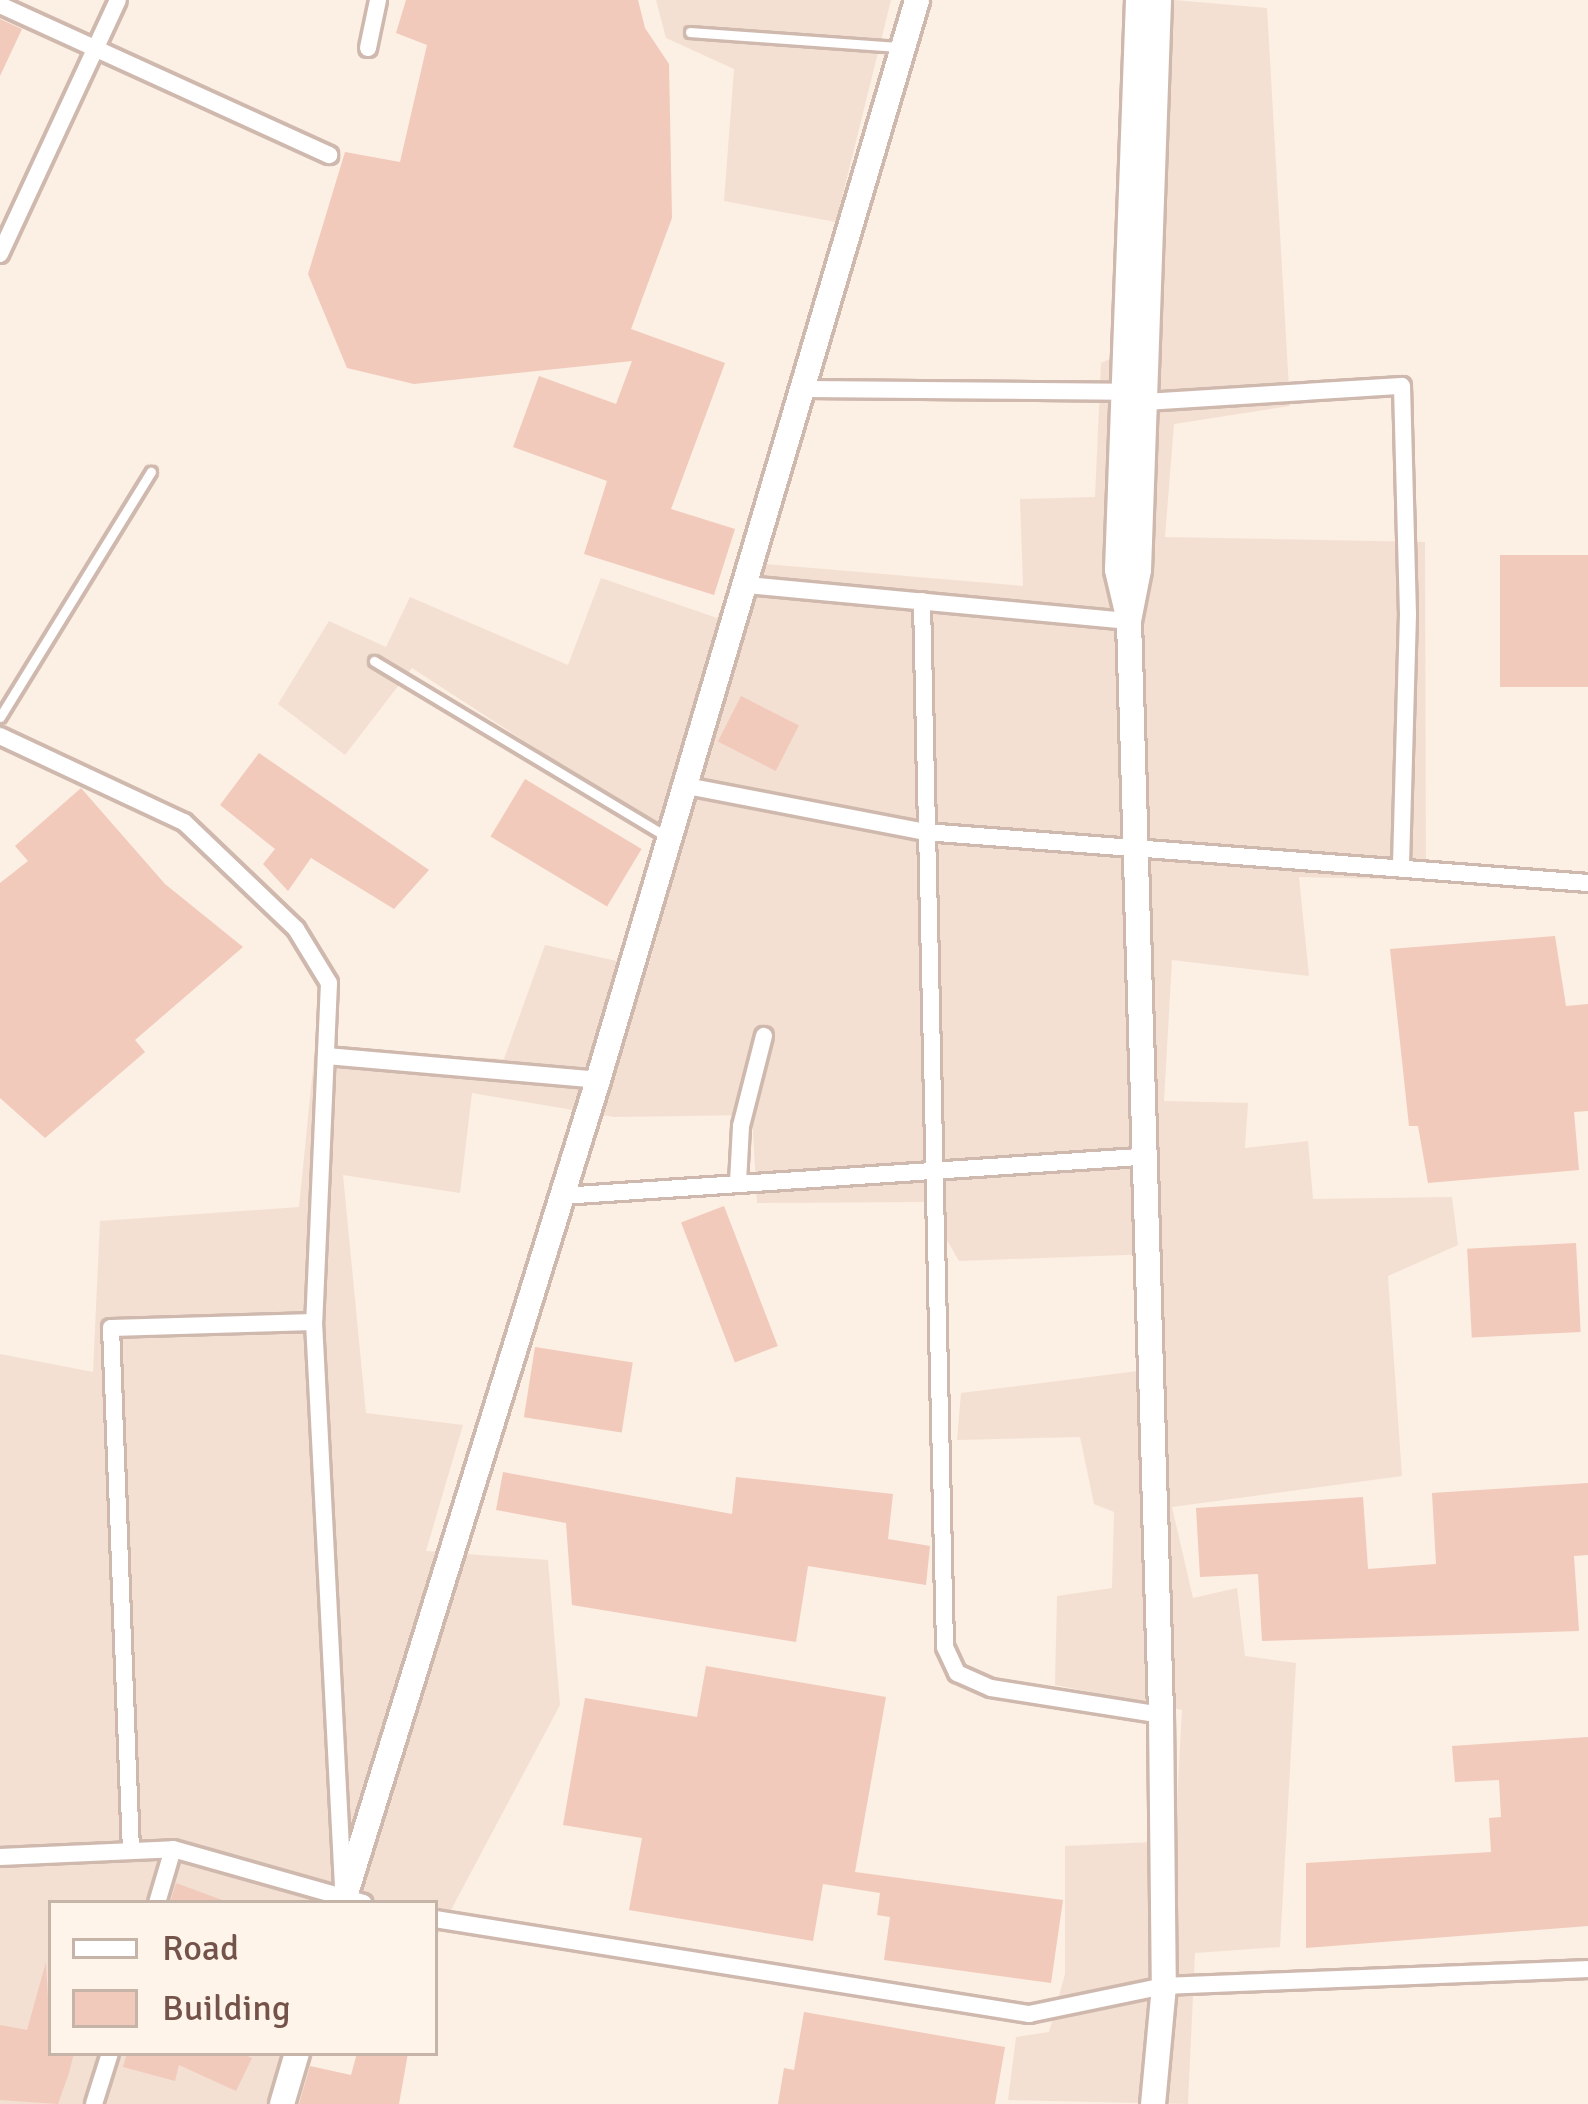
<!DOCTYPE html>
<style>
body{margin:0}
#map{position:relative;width:1588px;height:2104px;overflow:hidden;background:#fcefe3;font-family:Signika,sans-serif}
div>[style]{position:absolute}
.residential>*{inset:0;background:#f3e0d2}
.building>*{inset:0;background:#f1cabb;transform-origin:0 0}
.roads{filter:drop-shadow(3px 0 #cfb8ad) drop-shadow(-3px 0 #cfb8ad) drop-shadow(0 3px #cfb8ad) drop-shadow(0 -3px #cfb8ad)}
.lane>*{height:9px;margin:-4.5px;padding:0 4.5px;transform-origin:4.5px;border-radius:4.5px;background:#fff}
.street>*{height:16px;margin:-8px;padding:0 8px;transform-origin:8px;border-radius:8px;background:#fff}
.secondary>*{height:24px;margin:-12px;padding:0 12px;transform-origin:12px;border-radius:12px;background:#fff}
span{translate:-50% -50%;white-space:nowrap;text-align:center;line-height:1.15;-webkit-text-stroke:9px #fff4e9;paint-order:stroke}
.legend{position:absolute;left:48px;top:1900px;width:390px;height:156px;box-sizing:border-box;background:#fff4e9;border:3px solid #c7b4a9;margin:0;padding:15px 21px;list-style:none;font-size:36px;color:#73534a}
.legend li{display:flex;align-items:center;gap:24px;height:60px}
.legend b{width:60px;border:3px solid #c7b4a9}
</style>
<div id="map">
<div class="residential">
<i style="clip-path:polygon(656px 0,891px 0,836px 222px,724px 201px,734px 69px,666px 38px)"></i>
<i style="clip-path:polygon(1174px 0,1267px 8px,1290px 406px,1174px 424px,1165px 537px,1425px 542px,1426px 880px,1299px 877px,1309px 976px,1172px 960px,1164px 1101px,1248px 1103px,1245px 1148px,1308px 1141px,1313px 1199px,1452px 1197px,1458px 1245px,1388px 1276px,1402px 1476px,1172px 1507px,1193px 1598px,1237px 1588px,1245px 1656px,1296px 1663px,1280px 1947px,1195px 1953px,1188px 2104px,1008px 2100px,1016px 2037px,1049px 2032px,1065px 1974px,1065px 1846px,1175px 1841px,1182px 1710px,1055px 1685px,1057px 1596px,1112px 1588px,1114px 1512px,1094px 1504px,1080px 1437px,957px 1440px,961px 1393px,1162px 1368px,1152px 1254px,959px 1261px,925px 1202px,757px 1203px,752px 1115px,614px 1117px,472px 1093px,460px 1193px,343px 1175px,366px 1413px,463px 1425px,426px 1551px,548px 1560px,560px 1705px,435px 1940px,435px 1903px,51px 1903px,51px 2053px,283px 2053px,266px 2104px,0 2104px,0 1354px,93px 1372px,100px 1221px,299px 1207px,315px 1048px,504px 1059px,545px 945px,648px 968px,683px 844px,412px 668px,345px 755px,278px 704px,329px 621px,386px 647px,410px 597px,568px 665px,601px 578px,717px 618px,741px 562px,1023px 586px,1020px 499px,1095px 497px,1101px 363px,1160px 336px)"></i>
</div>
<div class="building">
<i style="clip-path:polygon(406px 0,638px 0,645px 28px,669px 64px,672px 218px,631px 329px,725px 363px,671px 509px,735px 529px,714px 595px,584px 554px,607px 481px,513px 447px,539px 376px,616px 404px,632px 361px,414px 384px,347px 368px,308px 274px,345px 152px,400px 162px,427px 45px,396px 33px)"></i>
<i style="clip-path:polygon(0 19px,22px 29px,0 76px)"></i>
<i style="left:1500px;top:555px;width:88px;height:132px"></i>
<i style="left:741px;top:696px;width:65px;height:51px;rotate:27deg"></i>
<i style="clip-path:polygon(259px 753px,429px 870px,394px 909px,311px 858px,288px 891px,263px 864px,275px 849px,220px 805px)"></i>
<i style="left:525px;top:779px;width:136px;height:67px;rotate:31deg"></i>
<i style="clip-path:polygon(81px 788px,165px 884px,243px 947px,135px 1040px,145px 1052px,45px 1138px,0 1098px,0 883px,28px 861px,15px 846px)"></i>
<i style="clip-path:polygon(1555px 936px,1566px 1006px,1588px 1004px,1588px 1111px,1574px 1112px,1579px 1170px,1428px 1183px,1418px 1126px,1409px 1126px,1390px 949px)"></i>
<i style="left:724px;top:1206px;width:150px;height:46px;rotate:69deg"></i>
<i style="left:1576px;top:1243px;width:89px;height:109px;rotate:87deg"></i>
<i style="left:535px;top:1347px;width:99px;height:71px;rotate:9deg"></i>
<i style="clip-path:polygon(503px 1472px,732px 1514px,736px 1477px,893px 1494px,888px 1539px,930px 1546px,926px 1585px,808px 1566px,796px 1642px,572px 1605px,566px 1523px,496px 1510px)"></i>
<i style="clip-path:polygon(1588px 1483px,1588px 1555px,1574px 1556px,1579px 1631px,1262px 1641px,1258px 1574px,1200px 1577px,1196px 1508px,1363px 1497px,1368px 1569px,1436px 1564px,1432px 1493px)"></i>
<i style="clip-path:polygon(706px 1666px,886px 1697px,855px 1872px,1063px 1900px,1051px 1983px,884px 1960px,890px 1917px,877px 1915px,880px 1893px,823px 1884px,813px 1941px,629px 1910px,642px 1838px,563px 1825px,585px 1698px,697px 1717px)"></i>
<i style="clip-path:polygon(1588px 1737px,1588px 1926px,1306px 1948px,1306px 1863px,1491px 1852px,1489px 1818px,1501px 1817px,1499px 1780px,1455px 1782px,1452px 1746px)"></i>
<i style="clip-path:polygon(176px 1883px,225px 1901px,224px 1903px,170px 1903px)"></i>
<i style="clip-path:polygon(46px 1962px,51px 2053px,74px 2053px,69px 2073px,58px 2104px,0 2100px,0 2025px,27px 2030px)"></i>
<i style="clip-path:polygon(804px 2012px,1005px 2047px,995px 2104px,778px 2104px,784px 2068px,794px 2070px)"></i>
<i style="clip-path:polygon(127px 2053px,241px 2053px,252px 2058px,236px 2091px,179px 2065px,175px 2081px,123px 2067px)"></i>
<i style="clip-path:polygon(357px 2053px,408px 2053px,399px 2104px,299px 2104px,310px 2066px,351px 2075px)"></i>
</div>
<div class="roads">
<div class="lane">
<i style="left:690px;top:32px;width:211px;rotate:4.1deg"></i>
<i style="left:374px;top:661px;width:343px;rotate:31deg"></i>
<i style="left:0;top:717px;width:288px;rotate:-58.4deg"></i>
</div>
<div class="street">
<i style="left:0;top:5px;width:362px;rotate:24.5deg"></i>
<i style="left:368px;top:48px;width:49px;rotate:-78.2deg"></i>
<i style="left:0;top:254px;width:280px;rotate:-65.1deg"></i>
<i style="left:806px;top:389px;width:317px;rotate:0.5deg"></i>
<i style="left:1145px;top:402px;width:257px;rotate:-3.6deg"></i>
<i style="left:1402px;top:386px;width:228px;rotate:88.5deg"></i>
<i style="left:1408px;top:614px;width:252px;rotate:91.6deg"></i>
<i style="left:747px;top:585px;width:384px;rotate:5.4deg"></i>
<i style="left:922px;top:601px;width:1046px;rotate:88.74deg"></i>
<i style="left:945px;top:1647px;width:29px;rotate:65deg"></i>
<i style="left:957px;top:1673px;width:37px;rotate:24deg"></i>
<i style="left:991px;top:1688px;width:172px;rotate:9deg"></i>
<i style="left:0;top:736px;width:203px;rotate:25.1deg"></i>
<i style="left:184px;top:822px;width:155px;rotate:43.7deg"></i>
<i style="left:296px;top:929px;width:63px;rotate:58.6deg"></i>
<i style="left:329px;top:983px;width:339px;rotate:92.5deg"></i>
<i style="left:314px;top:1322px;width:565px;rotate:87.06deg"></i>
<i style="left:687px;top:786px;width:242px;rotate:10.9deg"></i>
<i style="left:925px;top:832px;width:665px;rotate:4.4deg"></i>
<i style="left:326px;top:1056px;width:273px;rotate:5deg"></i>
<i style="left:738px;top:1182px;width:56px;rotate:-86.9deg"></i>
<i style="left:741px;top:1126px;width:93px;rotate:-75.7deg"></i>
<i style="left:562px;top:1196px;width:578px;rotate:-3.87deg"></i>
<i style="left:131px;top:1851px;width:523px;rotate:-92.19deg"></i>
<i style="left:111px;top:1328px;width:203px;rotate:-1.7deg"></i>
<i style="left:0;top:1857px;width:173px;rotate:-2.6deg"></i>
<i style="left:173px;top:1849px;width:198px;rotate:15.8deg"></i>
<i style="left:157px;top:1903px;width:56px;rotate:-73.5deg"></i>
<i style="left:435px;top:1919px;width:602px;rotate:9.09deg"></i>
<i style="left:1029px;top:2014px;width:138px;rotate:-11.7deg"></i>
<i style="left:1164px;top:1986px;width:424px;rotate:-2.3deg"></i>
<i style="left:94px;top:2104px;width:53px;rotate:-72.6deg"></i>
</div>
<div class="secondary">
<i style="left:1138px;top:0;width:570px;rotate:92.11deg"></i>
<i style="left:1117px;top:570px;width:52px;rotate:76.8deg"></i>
<i style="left:1129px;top:621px;width:52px;rotate:-78.9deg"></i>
<i style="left:1139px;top:570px;width:570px;rotate:-87.99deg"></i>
<i style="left:1129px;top:621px;width:1094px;rotate:88.32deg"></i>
<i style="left:1161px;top:1715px;width:271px;rotate:89.4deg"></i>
<i style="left:1164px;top:1986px;width:119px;rotate:95.3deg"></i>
<i style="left:343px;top:1903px;width:862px;rotate:-72.78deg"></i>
<i style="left:598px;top:1080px;width:1126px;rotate:-73.54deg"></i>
<i style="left:282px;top:2104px;width:53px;rotate:-73.6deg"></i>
</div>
</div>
<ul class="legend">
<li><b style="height:15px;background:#fff"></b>Road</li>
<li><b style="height:33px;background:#f1cabb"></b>Building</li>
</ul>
</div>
